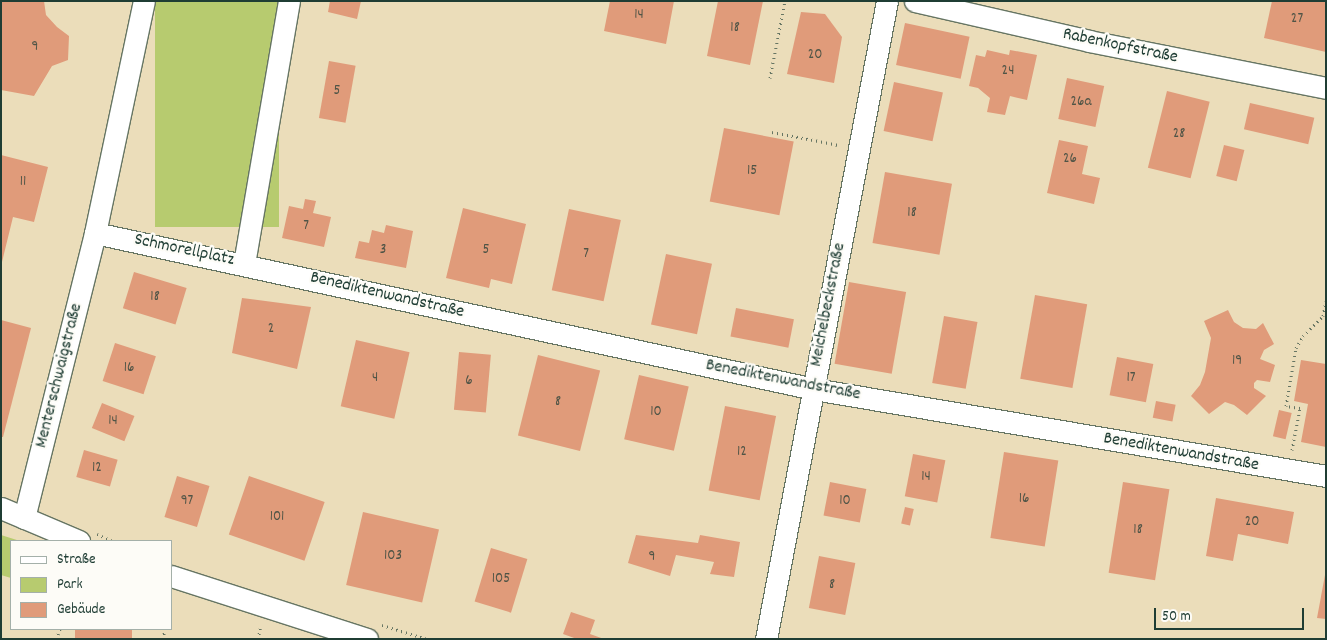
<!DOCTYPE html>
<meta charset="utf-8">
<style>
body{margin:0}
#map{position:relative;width:1327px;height:640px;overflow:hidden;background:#ebddba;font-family:Dekko,sans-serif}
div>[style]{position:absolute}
.green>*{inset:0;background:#b7cb6f;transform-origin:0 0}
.building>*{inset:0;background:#e09b7a;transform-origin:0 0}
.path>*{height:3px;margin-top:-1.5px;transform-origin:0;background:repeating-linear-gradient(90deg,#667563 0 1px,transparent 0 5px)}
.roads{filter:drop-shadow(1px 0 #667563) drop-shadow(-1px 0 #667563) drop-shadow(0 1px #667563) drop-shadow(0 -1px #667563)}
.minor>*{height:21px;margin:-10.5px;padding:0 10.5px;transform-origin:10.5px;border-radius:10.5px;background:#fff}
span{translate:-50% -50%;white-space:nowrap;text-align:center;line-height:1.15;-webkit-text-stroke:4.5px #fdfcf7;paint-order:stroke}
.number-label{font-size:15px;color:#4f5446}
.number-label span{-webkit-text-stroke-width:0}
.street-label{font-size:18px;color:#1f3d34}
.frame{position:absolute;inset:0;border:2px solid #1f3d34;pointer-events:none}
.legend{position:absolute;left:10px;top:540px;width:162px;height:90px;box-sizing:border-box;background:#fdfcf7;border:1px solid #a4b0a9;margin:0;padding:6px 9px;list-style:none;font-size:15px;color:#1f3d34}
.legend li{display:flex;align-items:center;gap:10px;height:25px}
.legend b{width:25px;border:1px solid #a4b0a9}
.scale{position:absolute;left:1154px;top:608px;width:150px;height:22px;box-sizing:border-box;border:2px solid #1f3d34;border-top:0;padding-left:6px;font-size:15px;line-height:18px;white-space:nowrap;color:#1f3d34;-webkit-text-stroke:4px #fdfcf7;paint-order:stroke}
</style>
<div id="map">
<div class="green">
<i style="left:155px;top:1px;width:124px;height:226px"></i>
<i style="clip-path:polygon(1px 535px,20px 541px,11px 541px,11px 578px,1px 575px)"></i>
</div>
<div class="building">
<i style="clip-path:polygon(1px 1px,44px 1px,46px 15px,57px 27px,69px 36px,68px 60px,52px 66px,34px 96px,1px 90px)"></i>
<i style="clip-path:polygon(330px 1px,361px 1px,357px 19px,328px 12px)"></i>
<i style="clip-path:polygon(610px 1px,674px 1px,666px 44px,604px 31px)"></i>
<i style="clip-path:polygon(718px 1px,763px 1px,750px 65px,707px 56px)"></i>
<i style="clip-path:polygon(1272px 1px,1326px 1px,1326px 52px,1264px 38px)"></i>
<i style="clip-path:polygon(801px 12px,825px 14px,842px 37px,834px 83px,787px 74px)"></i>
<i style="left:905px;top:23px;width:66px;height:43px;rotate:12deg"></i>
<i style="clip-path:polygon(987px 50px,1009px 55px,1010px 50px,1037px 55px,1027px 100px,1010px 96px,1005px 115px,987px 112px,990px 98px,978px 88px,969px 86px,976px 55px,985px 57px)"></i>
<i style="left:329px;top:61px;width:27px;height:58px;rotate:10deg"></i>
<i style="left:1067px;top:78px;width:38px;height:42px;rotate:12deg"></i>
<i style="left:894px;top:82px;width:50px;height:50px;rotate:12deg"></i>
<i style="left:1167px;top:91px;width:44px;height:79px;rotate:14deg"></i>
<i style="left:1250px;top:103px;width:66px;height:27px;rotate:13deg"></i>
<i style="left:724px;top:128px;width:71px;height:75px;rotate:11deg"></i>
<i style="clip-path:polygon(1059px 140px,1088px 146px,1082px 174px,1100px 178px,1094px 204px,1047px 193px)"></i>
<i style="left:1224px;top:145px;width:21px;height:32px;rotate:14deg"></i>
<i style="clip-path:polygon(1px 155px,48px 167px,34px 222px,13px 217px,2px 262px)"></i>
<i style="left:885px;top:172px;width:68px;height:72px;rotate:10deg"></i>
<i style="clip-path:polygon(305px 199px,316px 201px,313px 213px,331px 217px,324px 247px,282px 238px,289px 206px,303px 209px)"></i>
<i style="clip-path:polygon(463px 208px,526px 224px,512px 284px,491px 279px,489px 288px,446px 278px)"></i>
<i style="left:569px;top:209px;width:53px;height:83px;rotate:12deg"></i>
<i style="clip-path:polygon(386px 225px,413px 231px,406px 268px,355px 258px,359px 241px,369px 243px,372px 230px,384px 233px)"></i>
<i style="left:666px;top:254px;width:47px;height:72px;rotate:12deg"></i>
<i style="left:134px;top:272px;width:55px;height:38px;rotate:17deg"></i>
<i style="left:849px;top:282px;width:58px;height:83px;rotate:10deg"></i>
<i style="left:1035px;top:295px;width:53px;height:85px;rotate:10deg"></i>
<i style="clip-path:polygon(242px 298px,311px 307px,297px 369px,232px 353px)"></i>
<i style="left:736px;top:308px;width:59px;height:29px;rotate:11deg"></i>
<i style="clip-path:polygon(1228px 310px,1234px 322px,1243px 328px,1256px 329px,1263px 323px,1274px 344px,1264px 350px,1260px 359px,1275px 365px,1270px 382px,1257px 380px,1254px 383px,1254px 388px,1266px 396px,1247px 415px,1234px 405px,1225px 402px,1209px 414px,1191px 396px,1200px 385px,1205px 372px,1211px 338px,1204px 321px)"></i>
<i style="left:944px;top:316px;width:34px;height:68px;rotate:10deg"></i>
<i style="clip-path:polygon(1px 320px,31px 328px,3px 437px,1px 437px)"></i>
<i style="left:356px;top:340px;width:55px;height:68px;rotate:13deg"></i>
<i style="left:115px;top:343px;width:43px;height:40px;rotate:18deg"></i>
<i style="left:459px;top:352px;width:32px;height:58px;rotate:5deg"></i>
<i style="left:538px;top:355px;width:64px;height:83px;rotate:14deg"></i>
<i style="left:1117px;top:357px;width:37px;height:39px;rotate:11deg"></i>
<i style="clip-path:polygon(1301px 360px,1326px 364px,1326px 447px,1301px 442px,1308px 404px,1294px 401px)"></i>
<i style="left:639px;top:375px;width:51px;height:66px;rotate:13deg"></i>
<i style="left:1156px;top:401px;width:20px;height:17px;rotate:11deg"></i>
<i style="left:102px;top:403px;width:35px;height:27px;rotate:22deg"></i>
<i style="left:725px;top:406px;width:52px;height:86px;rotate:11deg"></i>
<i style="left:1279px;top:410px;width:13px;height:27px;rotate:13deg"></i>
<i style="left:84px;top:450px;width:35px;height:28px;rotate:16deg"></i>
<i style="left:1004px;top:452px;width:55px;height:87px;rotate:9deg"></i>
<i style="left:913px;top:454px;width:33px;height:43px;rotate:11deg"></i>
<i style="left:177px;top:476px;width:34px;height:43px;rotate:17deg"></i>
<i style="left:249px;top:476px;width:80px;height:62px;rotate:19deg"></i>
<i style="left:830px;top:482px;width:37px;height:34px;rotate:11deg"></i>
<i style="left:1123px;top:482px;width:47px;height:92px;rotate:9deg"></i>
<i style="clip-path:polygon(1216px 498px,1294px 512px,1288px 544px,1238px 534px,1233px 561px,1206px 556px)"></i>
<i style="left:905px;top:507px;width:9px;height:17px;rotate:13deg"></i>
<i style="left:363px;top:512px;width:78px;height:75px;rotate:13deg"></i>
<i style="clip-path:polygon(636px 535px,698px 543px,700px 535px,740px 542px,734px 577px,710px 574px,714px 562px,676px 555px,670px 576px,628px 563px)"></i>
<i style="left:491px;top:548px;width:38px;height:56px;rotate:17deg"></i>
<i style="left:819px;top:556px;width:37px;height:53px;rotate:11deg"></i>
<i style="clip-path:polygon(1325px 575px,1326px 575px,1326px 619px,1317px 618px)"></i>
<i style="clip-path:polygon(571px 612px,595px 620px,590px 634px,604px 639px,577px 639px,563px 634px)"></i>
<i style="left:75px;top:629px;width:57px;height:10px"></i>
</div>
<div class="path">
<i style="left:770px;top:78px;width:78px;rotate:-79deg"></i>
<i style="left:772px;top:132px;width:68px;rotate:11deg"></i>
<i style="left:1292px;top:450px;width:43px;rotate:-79.2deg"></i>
<i style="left:1300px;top:408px;width:14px;rotate:-172deg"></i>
<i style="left:1286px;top:406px;width:59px;rotate:-80.2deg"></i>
<i style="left:1296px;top:348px;width:14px;rotate:-60deg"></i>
<i style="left:1303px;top:336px;width:28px;rotate:-45deg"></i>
<i style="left:1323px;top:316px;width:15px;rotate:-79deg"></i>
<i style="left:97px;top:534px;width:17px;rotate:24deg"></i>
<i style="left:382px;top:625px;width:47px;rotate:17.3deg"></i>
<i style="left:56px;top:639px;width:11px;rotate:-68deg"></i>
<i style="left:163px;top:639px;width:10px;rotate:-79deg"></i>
<i style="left:258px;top:639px;width:14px;rotate:-78deg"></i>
</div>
<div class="roads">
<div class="minor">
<i style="left:915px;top:1px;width:179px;rotate:12.9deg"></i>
<i style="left:1089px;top:41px;width:242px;rotate:11.2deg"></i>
<i style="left:95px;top:233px;width:736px;rotate:12.24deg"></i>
<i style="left:814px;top:389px;width:519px;rotate:9.64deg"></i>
<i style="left:244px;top:264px;width:267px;rotate:-80.3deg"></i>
<i style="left:1px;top:508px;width:85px;rotate:22.9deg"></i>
<i style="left:24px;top:518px;width:294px;rotate:-76deg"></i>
<i style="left:95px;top:233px;width:237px;rotate:-78.1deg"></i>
<i style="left:171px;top:576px;width:206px;rotate:17.8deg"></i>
<i style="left:766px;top:639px;width:649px;rotate:-79.26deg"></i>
</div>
</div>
<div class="number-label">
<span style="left:639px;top:16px">14</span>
<span style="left:1297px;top:20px">27</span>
<span style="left:735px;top:29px">18</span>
<span style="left:35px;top:48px">9</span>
<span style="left:815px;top:56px">20</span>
<span style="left:1008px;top:72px">24</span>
<span style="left:337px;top:92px">5</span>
<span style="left:1081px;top:103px">26a</span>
<span style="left:1179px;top:135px">28</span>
<span style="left:1070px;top:160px">26</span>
<span style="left:752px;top:172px">15</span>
<span style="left:23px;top:183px">11</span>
<span style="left:912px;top:214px">18</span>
<span style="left:306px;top:227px">7</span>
<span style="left:383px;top:251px">3</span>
<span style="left:486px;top:251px">5</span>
<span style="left:586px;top:255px">7</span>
<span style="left:155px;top:298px">18</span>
<span style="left:271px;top:330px">2</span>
<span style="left:1237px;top:362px">19</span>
<span style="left:129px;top:369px">16</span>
<span style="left:375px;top:379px">4</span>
<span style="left:1131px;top:379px">17</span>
<span style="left:469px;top:382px">6</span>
<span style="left:558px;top:403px">8</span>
<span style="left:656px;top:413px">10</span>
<span style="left:113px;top:422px">14</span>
<span style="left:742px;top:453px">12</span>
<span style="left:97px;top:469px">12</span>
<span style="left:926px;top:478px">14</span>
<span style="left:1024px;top:500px">16</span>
<span style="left:187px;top:502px">97</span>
<span style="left:845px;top:502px">10</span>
<span style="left:277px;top:518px">101</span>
<span style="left:1252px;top:523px">20</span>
<span style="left:1138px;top:531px">18</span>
<span style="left:393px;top:557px">103</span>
<span style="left:652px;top:558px">9</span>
<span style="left:501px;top:580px">105</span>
<span style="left:832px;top:586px">8</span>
</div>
<div class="street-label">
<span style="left:1120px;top:47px;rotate:12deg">Rabenkopfstraße</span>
<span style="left:184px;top:251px;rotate:12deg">Schmorellplatz</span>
<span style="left:387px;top:296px;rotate:13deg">Benediktenwandstraße</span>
<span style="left:829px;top:305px;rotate:-79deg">Meichelbeckstraße</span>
<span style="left:60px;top:376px;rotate:-76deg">Menterschwaigstraße</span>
<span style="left:783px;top:381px;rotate:11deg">Benediktenwandstraße</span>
<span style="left:1181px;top:453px;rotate:10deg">Benediktenwandstraße</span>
</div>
<div class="frame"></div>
<ul class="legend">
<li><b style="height:6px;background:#fff"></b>Straße</li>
<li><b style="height:14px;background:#b7cb6f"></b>Park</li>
<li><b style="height:14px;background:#e09b7a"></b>Gebäude</li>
</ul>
<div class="scale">50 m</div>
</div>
